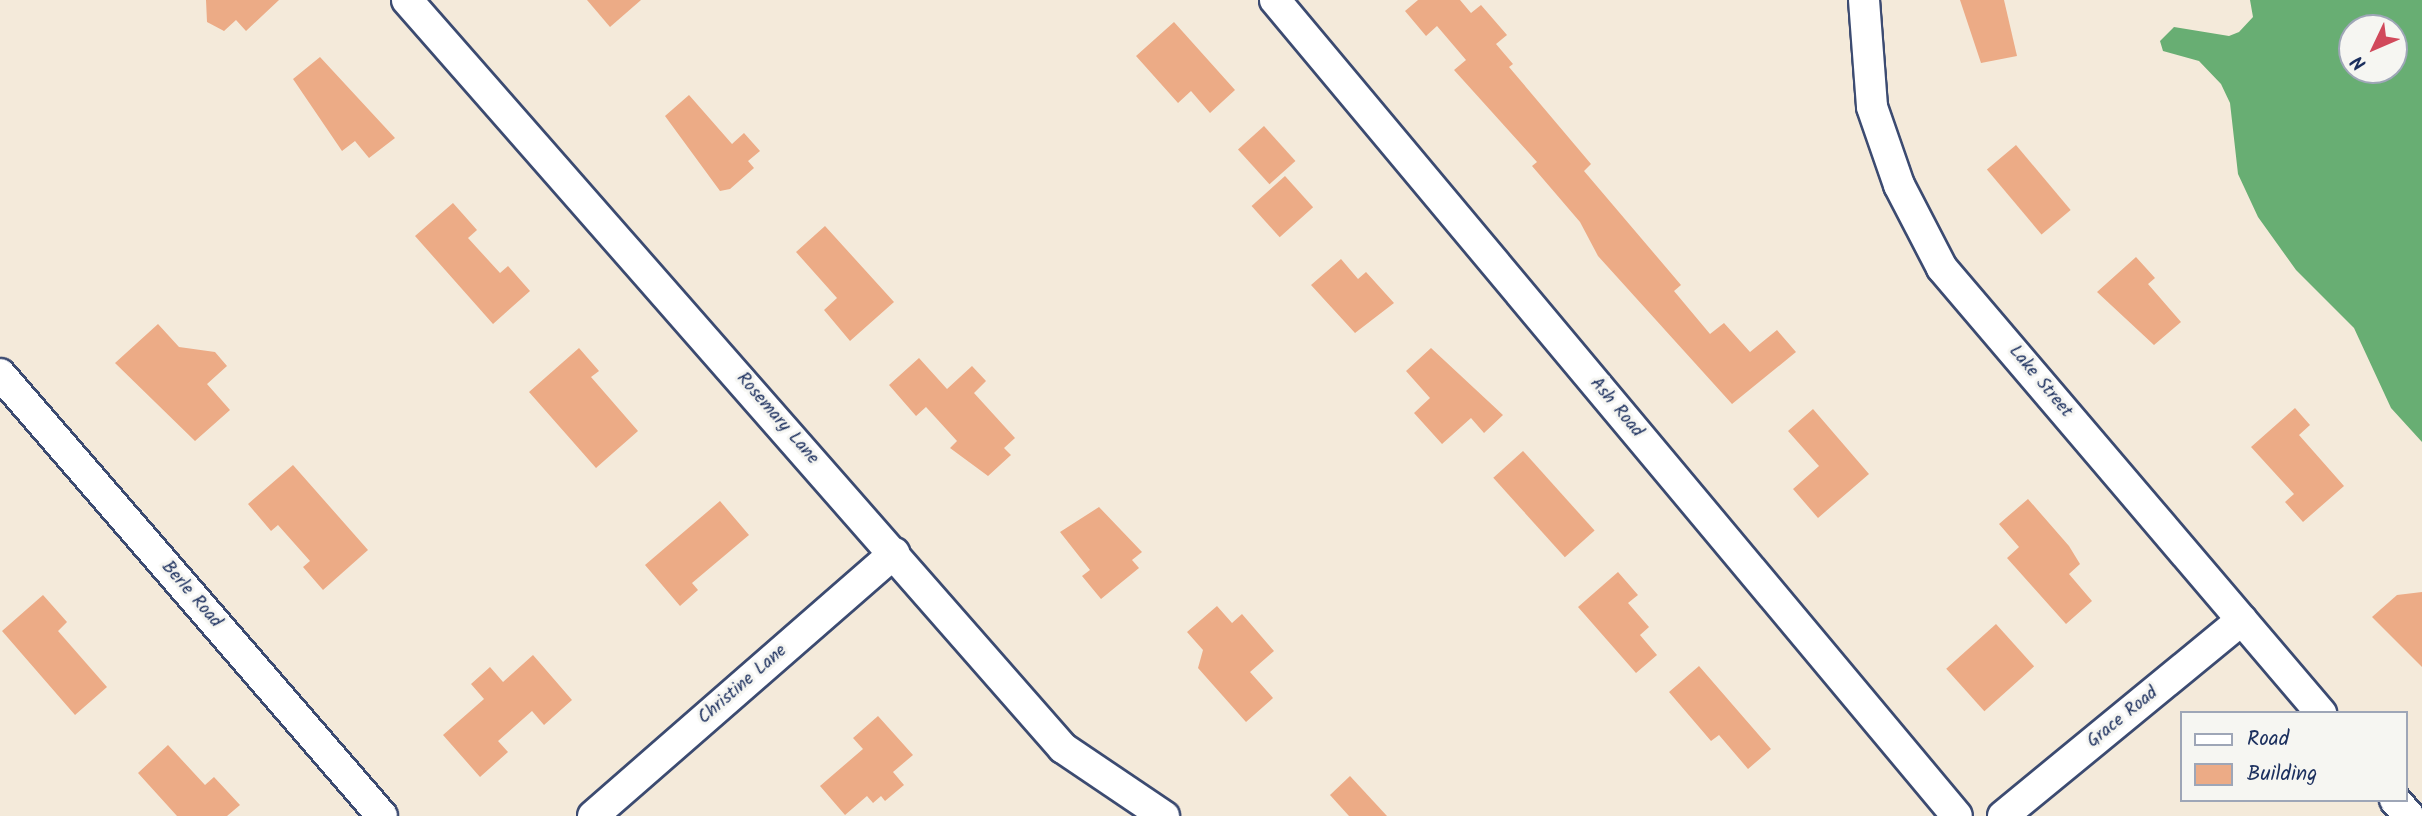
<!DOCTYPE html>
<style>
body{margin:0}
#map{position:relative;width:2422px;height:816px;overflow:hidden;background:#f4eada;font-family:Kalam,sans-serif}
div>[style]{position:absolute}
.forest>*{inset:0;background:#68ae73}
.building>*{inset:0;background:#ecab86;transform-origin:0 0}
.roads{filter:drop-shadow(2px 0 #3c4b71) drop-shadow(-2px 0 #3c4b71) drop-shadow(0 2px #3c4b71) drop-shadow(0 -2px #3c4b71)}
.minor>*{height:30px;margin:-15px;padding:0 15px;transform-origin:15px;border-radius:15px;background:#fff}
span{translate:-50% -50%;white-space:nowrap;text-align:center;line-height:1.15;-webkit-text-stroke:6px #f6f6f2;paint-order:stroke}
.street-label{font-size:18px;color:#1b2f5e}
.legend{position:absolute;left:2180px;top:711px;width:228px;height:91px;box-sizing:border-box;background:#f6f6f2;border:2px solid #9ea6b7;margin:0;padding:9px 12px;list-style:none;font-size:21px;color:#1b2f5e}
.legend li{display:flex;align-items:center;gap:14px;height:35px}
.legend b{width:35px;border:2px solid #9ea6b7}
.north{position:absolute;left:2338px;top:14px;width:70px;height:70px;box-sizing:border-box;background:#f6f6f2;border:2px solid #9ea6b7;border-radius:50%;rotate:226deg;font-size:19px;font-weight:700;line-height:28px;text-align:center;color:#1b2f5e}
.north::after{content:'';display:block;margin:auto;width:24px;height:32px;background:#d1495b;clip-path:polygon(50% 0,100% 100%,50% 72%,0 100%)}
</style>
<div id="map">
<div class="forest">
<i style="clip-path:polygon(evenodd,2250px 0,2422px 0,2422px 442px,2391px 408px,2354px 328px,2296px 270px,2258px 217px,2238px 174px,2230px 103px,2221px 84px,2199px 61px,2163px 51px,2160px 41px,2174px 27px,2229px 36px,2239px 32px,2253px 17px,2250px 0,2352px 28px,2394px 28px,2394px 70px,2352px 70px,2352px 28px)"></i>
</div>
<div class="building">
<i style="clip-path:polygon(206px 0,279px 0,246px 31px,236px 20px,224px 31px,207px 22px)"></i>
<i style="clip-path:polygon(587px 0,641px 0,610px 27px)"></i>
<i style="clip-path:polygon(1418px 0,1460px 0,1471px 13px,1481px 5px,1507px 35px,1496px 44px,1513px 64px,1509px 67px,1591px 164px,1584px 171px,1681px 285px,1674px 291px,1710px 334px,1724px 323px,1750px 352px,1777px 330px,1796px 352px,1732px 404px,1598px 256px,1580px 222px,1532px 166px,1537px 162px,1454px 70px,1466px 60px,1437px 26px,1426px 36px,1405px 11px)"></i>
<i style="clip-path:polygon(1960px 0,2004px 0,2017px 56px,1981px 63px)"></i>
<i style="clip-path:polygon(1174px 22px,1235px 90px,1210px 113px,1191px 91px,1178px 103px,1136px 56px)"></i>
<i style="clip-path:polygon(320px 57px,395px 138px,369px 158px,355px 141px,342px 151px,293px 79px)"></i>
<i style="clip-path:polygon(689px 95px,732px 144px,744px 133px,760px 151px,748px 161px,754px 168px,730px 189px,720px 191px,665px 116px)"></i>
<i style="left:1264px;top:126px;width:47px;height:35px;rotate:48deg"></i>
<i style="left:2016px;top:145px;width:85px;height:38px;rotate:50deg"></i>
<i style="left:1285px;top:176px;width:42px;height:45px;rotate:48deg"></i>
<i style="clip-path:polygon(453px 203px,477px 230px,468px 238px,500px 273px,508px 266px,530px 291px,493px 324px,415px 236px)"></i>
<i style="clip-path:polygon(825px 226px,894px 302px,850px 341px,824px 310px,837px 298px,796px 252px)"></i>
<i style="clip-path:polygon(2136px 257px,2155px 278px,2148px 284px,2181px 322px,2154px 345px,2097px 292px)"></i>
<i style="clip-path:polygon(1341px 259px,1358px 279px,1366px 272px,1394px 303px,1355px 333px,1311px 285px)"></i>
<i style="clip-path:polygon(158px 324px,179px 347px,215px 352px,227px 366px,207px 384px,230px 410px,195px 441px,115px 363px)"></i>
<i style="clip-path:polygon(579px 348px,599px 371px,591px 377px,638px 431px,596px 468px,529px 392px)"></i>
<i style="clip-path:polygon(1431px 348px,1503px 415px,1484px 433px,1471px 418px,1442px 444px,1414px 413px,1430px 398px,1406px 371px)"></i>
<i style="clip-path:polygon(919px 358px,947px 389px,972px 366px,986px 381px,974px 393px,1015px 438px,1004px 448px,1011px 455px,988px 476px,950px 448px,957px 441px,926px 407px,916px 416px,889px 385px)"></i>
<i style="clip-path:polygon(2295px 408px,2310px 425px,2299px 435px,2344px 486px,2303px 522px,2285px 502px,2294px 494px,2251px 447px)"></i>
<i style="clip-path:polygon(1813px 409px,1869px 474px,1818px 518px,1793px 489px,1819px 466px,1788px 431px)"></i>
<i style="left:1523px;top:451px;width:107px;height:40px;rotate:48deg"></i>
<i style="clip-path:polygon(293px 465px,368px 550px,323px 590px,303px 567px,310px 561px,278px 525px,271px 531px,248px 504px)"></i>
<i style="clip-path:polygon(2028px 499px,2069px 546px,2080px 564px,2069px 574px,2092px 601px,2066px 624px,2007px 558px,2019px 547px,1999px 524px)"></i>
<i style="clip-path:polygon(720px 501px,749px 535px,692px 583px,698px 590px,680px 606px,645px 565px)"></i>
<i style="clip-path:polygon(1099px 507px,1142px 552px,1132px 560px,1139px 568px,1101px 599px,1082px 576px,1090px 570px,1060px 532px)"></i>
<i style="clip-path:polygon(1618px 572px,1638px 595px,1628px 603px,1649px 627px,1640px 635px,1657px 655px,1636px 673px,1578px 607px)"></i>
<i style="clip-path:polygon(2422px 592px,2422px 667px,2372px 617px,2397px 595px)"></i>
<i style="clip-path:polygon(43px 595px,67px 622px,58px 631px,107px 687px,75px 715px,2px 631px)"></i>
<i style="clip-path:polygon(1217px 606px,1232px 623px,1242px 614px,1274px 651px,1250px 672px,1273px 698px,1246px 722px,1198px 668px,1203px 650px,1187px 632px)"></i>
<i style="left:1996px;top:624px;width:57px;height:67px;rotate:48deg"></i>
<i style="clip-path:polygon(533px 655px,572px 700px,544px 725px,532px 711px,498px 741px,508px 752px,480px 777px,443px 735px,484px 699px,471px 684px,490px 667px,503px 682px)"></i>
<i style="clip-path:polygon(1699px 666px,1771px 749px,1748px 769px,1719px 735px,1711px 741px,1669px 692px)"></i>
<i style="clip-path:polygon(878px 716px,913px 755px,893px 772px,904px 785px,885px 801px,881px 796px,873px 803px,867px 796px,845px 815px,820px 786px,863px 749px,853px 738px)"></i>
<i style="clip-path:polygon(168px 745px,205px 785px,214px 777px,240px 805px,227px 816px,177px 816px,138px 773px)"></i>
<i style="clip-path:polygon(1350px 776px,1387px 816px,1349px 816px,1330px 795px)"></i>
</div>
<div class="roads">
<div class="minor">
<i style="left:407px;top:0;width:995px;rotate:48.75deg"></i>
<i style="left:1063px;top:748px;width:122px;rotate:34deg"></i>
<i style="left:1275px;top:0;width:1063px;rotate:50.11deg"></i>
<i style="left:1864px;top:0;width:107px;rotate:85.7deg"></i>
<i style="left:1872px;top:107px;width:83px;rotate:70.9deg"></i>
<i style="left:1899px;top:185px;width:93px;rotate:62.6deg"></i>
<i style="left:1942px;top:268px;width:585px;rotate:49.58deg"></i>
<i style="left:0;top:374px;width:584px;rotate:49.16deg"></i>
<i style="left:2395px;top:800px;width:21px;rotate:49deg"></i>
<i style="left:593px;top:816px;width:400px;rotate:-41.1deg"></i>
<i style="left:2003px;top:816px;width:309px;rotate:-39.4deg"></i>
</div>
</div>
<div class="street-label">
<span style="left:2040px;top:382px;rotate:50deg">Lake Street</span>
<span style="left:1616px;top:408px;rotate:50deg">Ash Road</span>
<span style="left:777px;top:419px;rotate:49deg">Rosemary Lane</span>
<span style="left:191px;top:595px;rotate:49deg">Berle Road</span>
<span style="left:743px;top:685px;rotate:-41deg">Christine Lane</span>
<span style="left:2123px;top:718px;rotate:-39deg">Grace Road</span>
</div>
<ul class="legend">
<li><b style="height:9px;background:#fff"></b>Road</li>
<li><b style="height:19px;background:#ecab86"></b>Building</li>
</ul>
<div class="north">N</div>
</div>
